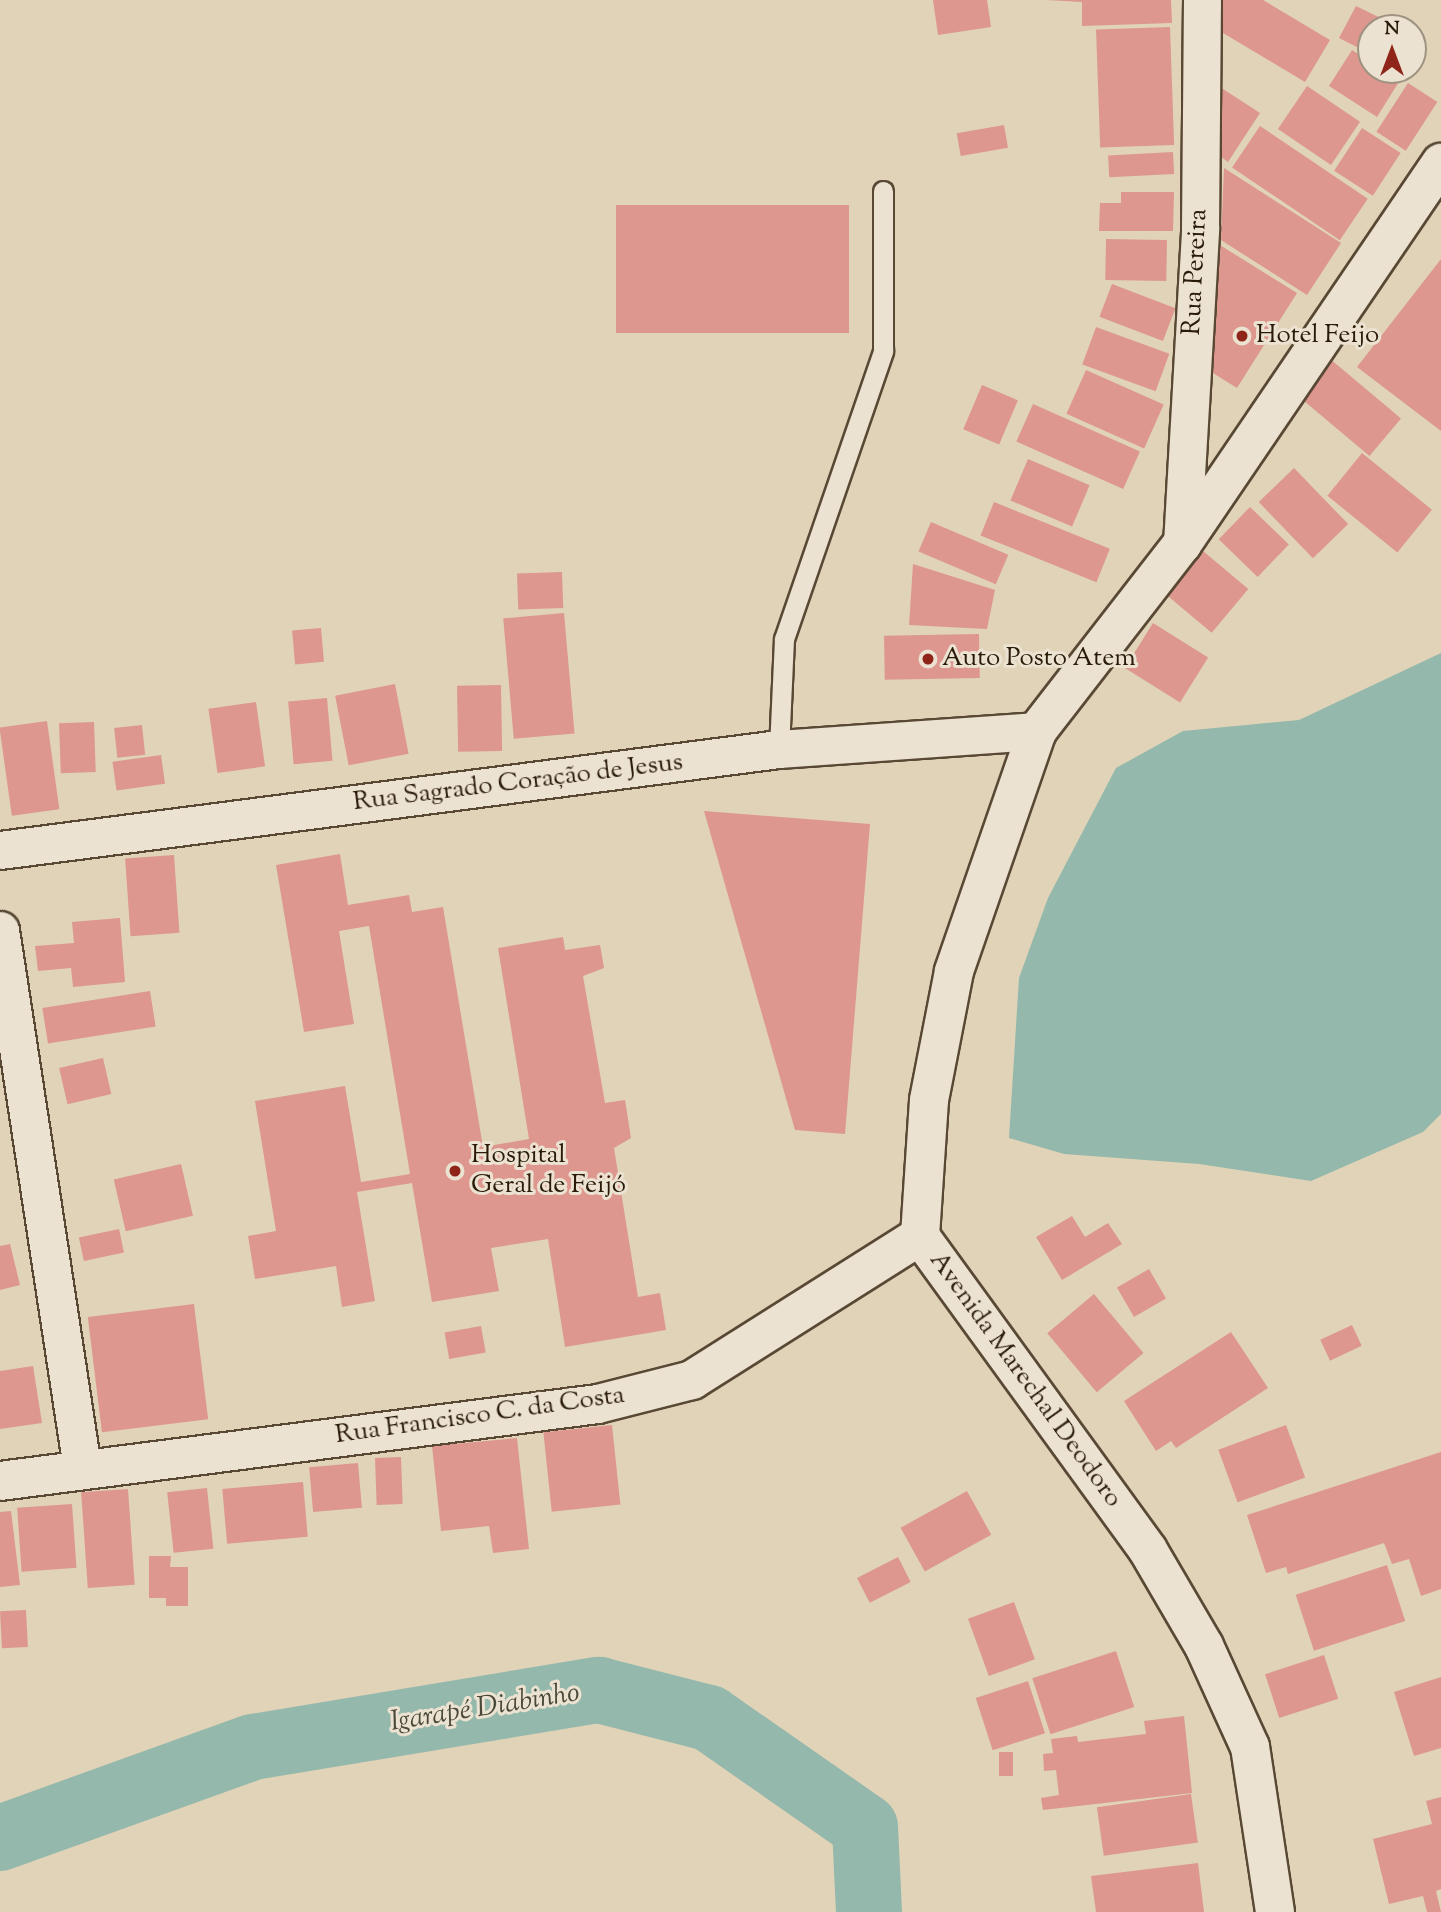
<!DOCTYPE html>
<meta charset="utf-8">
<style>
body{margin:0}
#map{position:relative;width:1441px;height:1912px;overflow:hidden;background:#e0d3b8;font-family:"Sorts Mill Goudy",serif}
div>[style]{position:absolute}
.water>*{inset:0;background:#94b8ab}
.river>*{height:66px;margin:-33px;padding:0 33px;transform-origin:33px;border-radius:33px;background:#94b8ab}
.building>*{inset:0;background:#dd978e;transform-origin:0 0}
.roads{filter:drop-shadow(2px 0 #584834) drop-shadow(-2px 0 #584834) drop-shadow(0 2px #584834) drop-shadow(0 -2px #584834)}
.lane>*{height:19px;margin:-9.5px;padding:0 9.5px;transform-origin:9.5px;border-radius:9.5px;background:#ebe2d1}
.street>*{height:37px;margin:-18.5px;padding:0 18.5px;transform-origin:18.5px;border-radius:18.5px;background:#ebe2d1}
.secondary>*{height:38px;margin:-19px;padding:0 19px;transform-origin:19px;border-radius:19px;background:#ebe2d1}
.dots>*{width:19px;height:19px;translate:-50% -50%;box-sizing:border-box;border:4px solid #ebe2d1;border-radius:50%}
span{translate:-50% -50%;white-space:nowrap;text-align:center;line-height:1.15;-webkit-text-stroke:6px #ebe2d1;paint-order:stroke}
.street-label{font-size:26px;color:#2a1a08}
.poi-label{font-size:26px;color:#2a1a08}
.left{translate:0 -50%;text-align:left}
.water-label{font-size:28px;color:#4a4939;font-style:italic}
.north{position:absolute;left:1357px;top:14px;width:70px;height:70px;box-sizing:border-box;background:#ebe2d1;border:2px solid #9e9281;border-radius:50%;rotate:0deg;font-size:19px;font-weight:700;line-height:28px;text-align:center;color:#2a1a08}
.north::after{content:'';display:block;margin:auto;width:24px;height:32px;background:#8f2418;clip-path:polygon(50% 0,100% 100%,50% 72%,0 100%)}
</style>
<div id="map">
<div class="water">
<i style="clip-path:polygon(1441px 653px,1441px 1114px,1423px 1132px,1311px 1181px,1199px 1164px,1064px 1154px,1009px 1138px,1019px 978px,1048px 898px,1116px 768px,1183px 731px,1299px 720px)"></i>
</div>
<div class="river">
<i style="left:0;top:1838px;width:269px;rotate:-19.8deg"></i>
<i style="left:253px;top:1747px;width:351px;rotate:-9.4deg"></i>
<i style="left:599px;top:1690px;width:114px;rotate:14.3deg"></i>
<i style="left:709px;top:1718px;width:190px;rotate:34.9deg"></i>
<i style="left:865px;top:1827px;width:85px;rotate:87.3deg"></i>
</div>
<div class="building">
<i style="clip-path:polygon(933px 0,987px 0,991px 27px,938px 35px)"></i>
<i style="clip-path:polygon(1046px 0,1171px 0,1172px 23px,1082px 26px,1082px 2px)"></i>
<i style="clip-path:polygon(1217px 0,1263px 0,1330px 40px,1305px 82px,1218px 30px)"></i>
<i style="clip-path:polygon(1356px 6px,1401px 28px,1371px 28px,1371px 54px,1339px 38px)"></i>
<i style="left:1170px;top:27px;width:118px;height:74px;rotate:88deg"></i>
<i style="clip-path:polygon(1352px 50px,1371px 62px,1371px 70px,1384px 70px,1400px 80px,1377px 117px,1329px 86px)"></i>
<i style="left:1408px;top:83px;width:35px;height:58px;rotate:33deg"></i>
<i style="left:1307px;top:86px;width:64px;height:52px;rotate:34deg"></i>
<i style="clip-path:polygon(1220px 87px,1260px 113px,1228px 162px,1221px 157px)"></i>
<i style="left:1004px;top:125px;width:23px;height:48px;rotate:80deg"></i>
<i style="left:1260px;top:126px;width:130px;height:50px;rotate:34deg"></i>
<i style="left:1362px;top:128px;width:46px;height:51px;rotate:33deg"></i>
<i style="left:1173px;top:152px;width:22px;height:65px;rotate:87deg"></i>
<i style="clip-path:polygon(1224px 168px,1341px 243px,1307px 295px,1221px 240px)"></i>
<i style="clip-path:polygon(1121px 192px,1174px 192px,1173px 231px,1099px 231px,1100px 203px,1121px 203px)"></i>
<i style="left:616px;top:205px;width:233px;height:128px"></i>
<i style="left:1106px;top:239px;width:61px;height:41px;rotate:1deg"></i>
<i style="clip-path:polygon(1215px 242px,1297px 293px,1237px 388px,1208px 370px)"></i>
<i style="clip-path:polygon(1441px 259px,1441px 431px,1357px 367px)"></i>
<i style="left:1112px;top:284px;width:68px;height:35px;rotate:21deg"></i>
<i style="left:1096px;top:327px;width:78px;height:40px;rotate:20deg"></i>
<i style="left:1329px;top:358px;width:94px;height:49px;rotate:40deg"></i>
<i style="left:1086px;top:370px;width:85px;height:48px;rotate:24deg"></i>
<i style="left:982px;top:385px;width:39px;height:48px;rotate:23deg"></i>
<i style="left:1033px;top:404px;width:117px;height:41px;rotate:24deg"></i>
<i style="left:1362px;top:453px;width:90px;height:55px;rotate:39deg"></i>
<i style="left:1028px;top:459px;width:67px;height:45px;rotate:23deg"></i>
<i style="left:1294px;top:468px;width:78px;height:49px;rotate:46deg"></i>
<i style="left:994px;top:502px;width:125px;height:36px;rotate:22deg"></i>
<i style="left:1250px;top:507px;width:54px;height:45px;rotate:44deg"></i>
<i style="left:931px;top:522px;width:84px;height:32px;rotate:23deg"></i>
<i style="left:1197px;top:546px;width:67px;height:57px;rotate:40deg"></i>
<i style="clip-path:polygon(913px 564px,995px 590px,987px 629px,909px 625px)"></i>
<i style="left:562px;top:572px;width:36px;height:45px;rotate:88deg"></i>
<i style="left:564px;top:613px;width:121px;height:61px;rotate:85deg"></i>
<i style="left:1153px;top:623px;width:65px;height:53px;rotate:32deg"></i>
<i style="left:321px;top:628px;width:34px;height:29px;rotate:85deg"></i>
<i style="left:979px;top:634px;width:44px;height:95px;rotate:89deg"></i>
<i style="left:395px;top:684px;width:71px;height:61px;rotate:79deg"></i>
<i style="left:501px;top:685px;width:66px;height:44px;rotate:89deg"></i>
<i style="left:327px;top:698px;width:63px;height:39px;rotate:85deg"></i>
<i style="left:256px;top:702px;width:65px;height:48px;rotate:82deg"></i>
<i style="left:47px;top:721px;width:89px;height:48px;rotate:82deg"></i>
<i style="left:94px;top:722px;width:50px;height:35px;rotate:88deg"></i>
<i style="left:142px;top:725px;width:30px;height:28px;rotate:84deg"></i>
<i style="left:161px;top:755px;width:29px;height:49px;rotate:82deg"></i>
<i style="clip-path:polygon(704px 811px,870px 824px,845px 1134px,795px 1130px)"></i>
<i style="clip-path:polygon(340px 854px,348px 905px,409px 895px,412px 912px,443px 907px,483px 1147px,529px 1139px,498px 948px,563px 937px,565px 950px,600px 945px,604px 968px,583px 976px,605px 1103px,625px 1100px,631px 1138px,614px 1148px,638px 1297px,660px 1293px,666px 1330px,565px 1347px,548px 1239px,491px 1248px,499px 1291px,432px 1302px,412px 1183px,357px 1192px,375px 1301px,342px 1307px,336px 1266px,255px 1279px,248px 1236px,276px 1231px,255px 1101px,345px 1086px,361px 1182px,410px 1174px,369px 926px,339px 931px,354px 1024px,304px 1032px,276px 865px)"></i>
<i style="left:174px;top:855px;width:78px;height:49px;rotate:86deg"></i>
<i style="clip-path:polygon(120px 918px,125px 982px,73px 987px,71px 968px,38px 971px,35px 946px,74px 943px,72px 922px)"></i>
<i style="left:150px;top:991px;width:36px;height:109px;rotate:81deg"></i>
<i style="left:103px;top:1058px;width:37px;height:45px;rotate:77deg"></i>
<i style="left:181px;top:1164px;width:53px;height:69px;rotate:77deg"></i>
<i style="clip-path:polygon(1072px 1216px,1085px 1237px,1108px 1223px,1122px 1244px,1062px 1280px,1036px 1237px)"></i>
<i style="left:119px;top:1229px;width:24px;height:41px;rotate:78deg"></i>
<i style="clip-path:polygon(10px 1244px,20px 1285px,0 1290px,0 1246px)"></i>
<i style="left:1149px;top:1269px;width:34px;height:37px;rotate:60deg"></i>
<i style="left:1094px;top:1294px;width:77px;height:61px;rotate:50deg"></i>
<i style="left:194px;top:1304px;width:116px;height:107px;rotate:83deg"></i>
<i style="left:1352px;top:1325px;width:23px;height:35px;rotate:65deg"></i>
<i style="left:481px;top:1326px;width:27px;height:37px;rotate:80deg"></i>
<i style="clip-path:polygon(1231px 1332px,1268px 1388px,1176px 1448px,1171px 1441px,1156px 1451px,1124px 1401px)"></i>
<i style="clip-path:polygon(33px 1366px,42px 1423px,0 1429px,0 1371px)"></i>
<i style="left:612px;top:1425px;width:80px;height:69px;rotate:84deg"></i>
<i style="left:1286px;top:1425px;width:56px;height:72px;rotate:70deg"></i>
<i style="clip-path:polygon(517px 1438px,529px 1549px,493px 1553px,489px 1526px,441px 1531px,432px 1446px)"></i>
<i style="clip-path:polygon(1441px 1452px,1441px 1589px,1421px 1596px,1409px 1559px,1392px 1564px,1384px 1543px,1288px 1574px,1286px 1567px,1266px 1573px,1247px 1515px)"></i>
<i style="left:401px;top:1457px;width:47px;height:26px;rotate:88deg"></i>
<i style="left:358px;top:1463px;width:45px;height:49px;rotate:85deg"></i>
<i style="left:303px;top:1482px;width:55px;height:81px;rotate:85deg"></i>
<i style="left:207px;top:1488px;width:61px;height:40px;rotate:84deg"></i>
<i style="left:128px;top:1489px;width:96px;height:47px;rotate:86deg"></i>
<i style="left:967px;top:1491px;width:50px;height:76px;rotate:61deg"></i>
<i style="left:72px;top:1504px;width:64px;height:55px;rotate:86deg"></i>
<i style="clip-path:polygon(11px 1511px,20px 1585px,0 1587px,0 1512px)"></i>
<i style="clip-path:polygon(149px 1556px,171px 1556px,170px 1567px,188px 1567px,188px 1606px,166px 1606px,166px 1598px,149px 1598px)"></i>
<i style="left:898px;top:1557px;width:28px;height:46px;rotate:63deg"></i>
<i style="left:1387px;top:1565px;width:59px;height:96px;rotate:72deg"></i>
<i style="left:1014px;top:1602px;width:61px;height:49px;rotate:70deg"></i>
<i style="left:26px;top:1610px;width:37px;height:26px;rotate:87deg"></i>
<i style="left:1116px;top:1651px;width:59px;height:88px;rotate:72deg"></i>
<i style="left:1324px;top:1655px;width:46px;height:62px;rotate:72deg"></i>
<i style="clip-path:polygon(1441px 1677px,1441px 1748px,1414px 1756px,1394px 1692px)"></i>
<i style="left:1028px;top:1681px;width:55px;height:55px;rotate:72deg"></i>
<i style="clip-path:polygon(1184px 1716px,1192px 1793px,1043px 1810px,1041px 1798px,1059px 1795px,1056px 1770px,1044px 1771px,1043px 1754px,1053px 1753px,1051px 1739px,1077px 1736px,1078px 1742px,1146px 1734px,1144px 1721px)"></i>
<i style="left:999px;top:1752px;width:14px;height:24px"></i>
<i style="left:1191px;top:1794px;width:49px;height:95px;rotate:82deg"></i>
<i style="clip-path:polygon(1441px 1797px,1441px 1889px,1436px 1891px,1441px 1912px,1427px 1912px,1423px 1896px,1389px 1904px,1373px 1839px,1432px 1824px,1426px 1801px)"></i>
<i style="clip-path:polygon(1198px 1863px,1204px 1912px,1096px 1912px,1091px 1876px)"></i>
</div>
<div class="roads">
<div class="lane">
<i style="left:779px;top:749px;width:110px;rotate:-87.4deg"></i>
<i style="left:784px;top:639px;width:305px;rotate:-71deg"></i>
<i style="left:883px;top:351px;width:160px;rotate:-90deg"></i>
</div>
<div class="street">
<i style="left:1182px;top:544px;width:317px;rotate:-86.7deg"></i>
<i style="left:1200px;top:228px;width:228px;rotate:-89.5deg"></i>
<i style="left:0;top:850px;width:786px;rotate:-7.39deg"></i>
<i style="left:779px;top:749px;width:259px;rotate:-4deg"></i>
<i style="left:0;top:930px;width:544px;rotate:81.33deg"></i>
</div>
<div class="secondary">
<i style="left:0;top:1481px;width:603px;rotate:-7.34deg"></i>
<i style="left:598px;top:1404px;width:97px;rotate:-14.3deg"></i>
<i style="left:692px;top:1380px;width:270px;rotate:-32.3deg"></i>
<i style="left:1275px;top:1912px;width:167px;rotate:-98.6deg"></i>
<i style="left:1250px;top:1747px;width:111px;rotate:-114.5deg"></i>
<i style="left:1204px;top:1646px;width:111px;rotate:-120.3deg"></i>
<i style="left:1148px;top:1550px;width:388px;rotate:-126deg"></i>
<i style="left:920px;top:1236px;width:136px;rotate:-86.2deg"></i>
<i style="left:929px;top:1100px;width:131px;rotate:-79deg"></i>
<i style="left:954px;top:971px;width:254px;rotate:-70.9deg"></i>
<i style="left:1037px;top:731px;width:237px;rotate:-52.2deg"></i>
<i style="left:1182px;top:544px;width:461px;rotate:-55.8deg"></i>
</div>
</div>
<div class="dots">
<i style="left:1242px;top:336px;background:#8f2418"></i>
<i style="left:928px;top:659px;background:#8f2418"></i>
<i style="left:455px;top:1171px;background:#8f2418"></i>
</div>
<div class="street-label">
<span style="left:1196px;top:272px;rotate:-87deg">Rua Pereira</span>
<span style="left:518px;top:783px;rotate:-7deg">Rua Sagrado Coração de Jesus</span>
<span style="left:1025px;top:1380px;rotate:54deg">Avenida Marechal Deodoro</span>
<span style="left:480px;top:1416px;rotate:-8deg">Rua Francisco C. da Costa</span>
</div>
<div class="poi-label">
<span class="left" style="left:1256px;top:336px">Hotel Feijo</span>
<span class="left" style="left:942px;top:659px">Auto Posto Atem</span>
<span class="left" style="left:471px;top:1171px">Hospital<br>Geral de Feijó</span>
</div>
<div class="water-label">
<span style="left:485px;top:1708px;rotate:-9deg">Igarapé Diabinho</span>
</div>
<div class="north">N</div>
</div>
